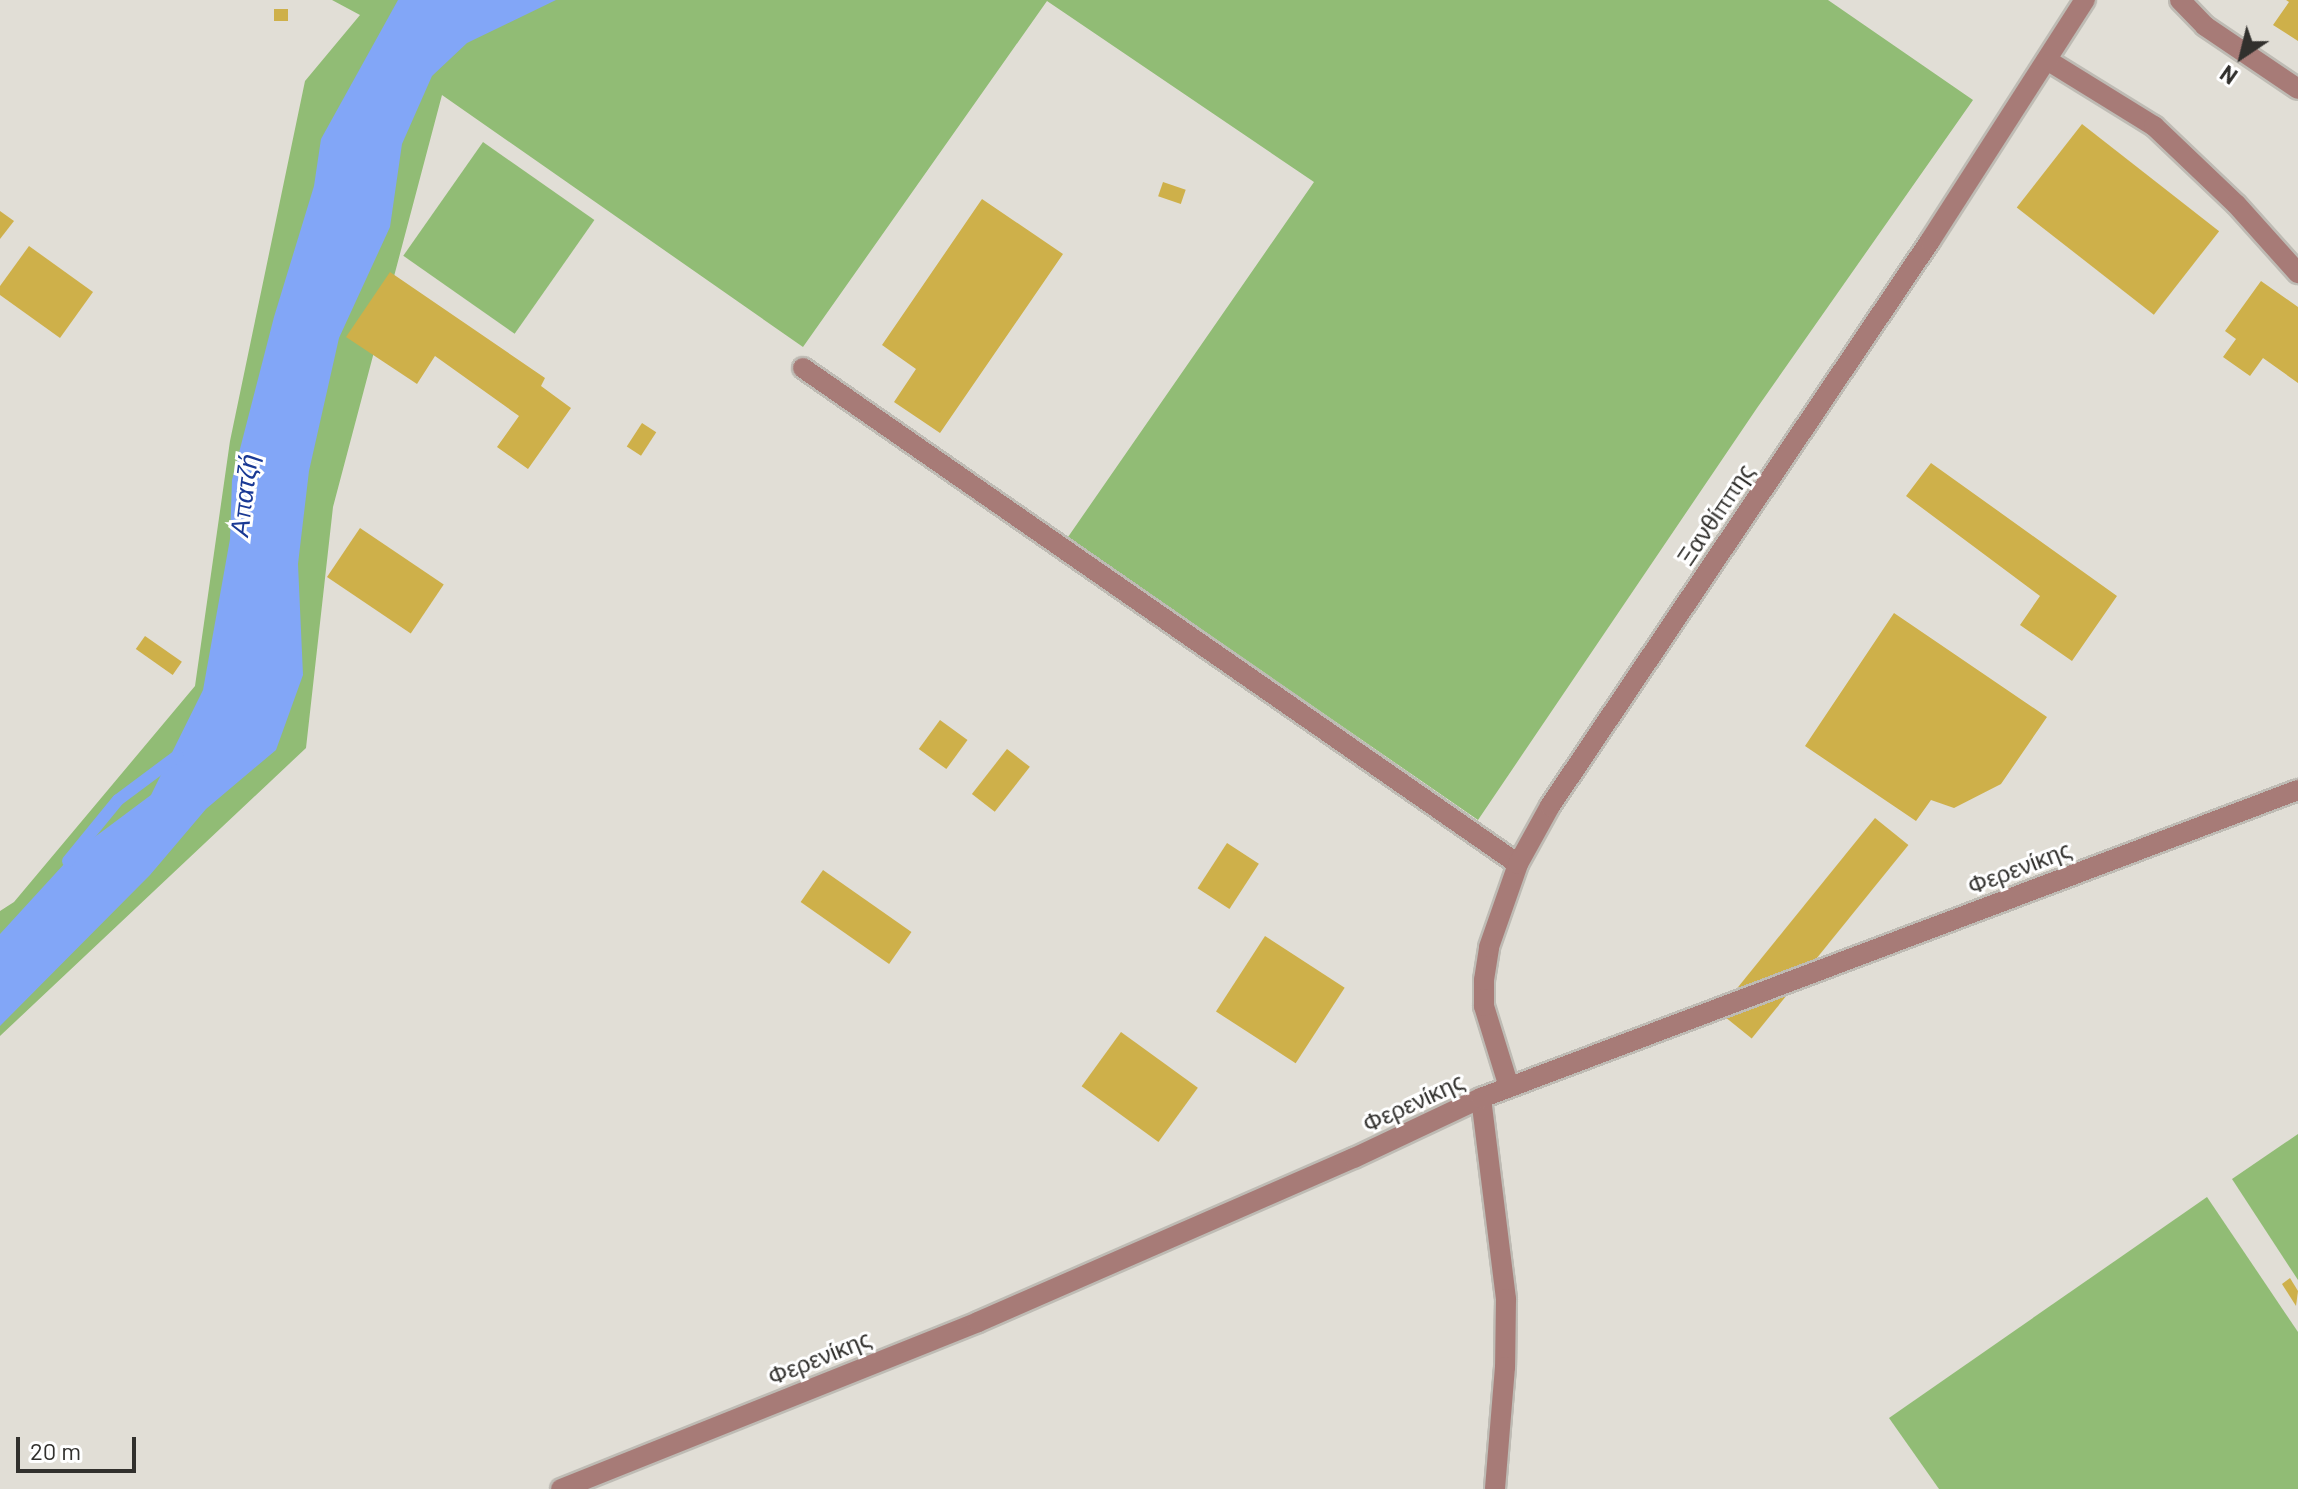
<!DOCTYPE html>
<meta charset="utf-8">
<style>
body{margin:0}
#map{position:relative;width:2298px;height:1489px;overflow:hidden;background:#e1ded6;font-family:Barlow,sans-serif}
div>[style]{position:absolute}
.green>*{inset:0;background:#91bc75;transform-origin:0 0}
.water>*{inset:0;background:#82a6f7}
.stream>*{height:12px;margin:-6px;padding:0 6px;transform-origin:6px;border-radius:6px;background:#82a6f7}
.building>*{inset:0;background:#ceb04a;transform-origin:0 0}
.roads{filter:drop-shadow(2px 0 #bebbb4) drop-shadow(-2px 0 #bebbb4) drop-shadow(0 2px #bebbb4) drop-shadow(0 -2px #bebbb4)}
.minor>*{height:20px;margin:-10px;padding:0 10px;transform-origin:10px;border-radius:10px;background:#a77b77}
span{translate:-50% -50%;white-space:nowrap;text-align:center;line-height:1.15;-webkit-text-stroke:6px #fff;paint-order:stroke}
.street-label{font-size:24px;color:#31302d}
.water-label{font-size:26px;color:#193994;font-style:italic}
.north{position:absolute;left:2202px;top:16px;width:80px;height:80px;-webkit-text-stroke:6px #fff;paint-order:stroke;rotate:215deg;font-size:22px;font-weight:700;line-height:32px;text-align:center;color:#31302d}
.north::after{content:'';display:block;margin:auto;width:28px;height:36px;background:#31302d;clip-path:polygon(50% 0,100% 100%,50% 72%,0 100%)}
.scale{position:absolute;left:16px;top:1437px;width:120px;height:36px;box-sizing:border-box;border:4px solid #31302d;border-top:0;padding-left:10px;font-size:24px;line-height:28px;white-space:nowrap;color:#31302d;-webkit-text-stroke:6px #fff;paint-order:stroke}
</style>
<div id="map">
<div class="green">
<i style="clip-path:polygon(332px 0,1828px 0,1973px 100px,1757px 408px,1478px 820px,1068px 537px,1314px 182px,1047px 1px,803px 347px,442px 95px,333px 507px,306px 748px,0 1036px,0 911px,14px 902px,195px 686px,230px 441px,305px 81px,360px 15px)"></i>
<i style="left:483px;top:142px;width:136px;height:139px;rotate:35deg"></i>
<i style="clip-path:polygon(2298px 1134px,2298px 1280px,2232px 1179px)"></i>
<i style="clip-path:polygon(2207px 1197px,2298px 1332px,2298px 1489px,1939px 1489px,1889px 1418px)"></i>
</div>
<div class="water">
<i style="clip-path:polygon(398px 0,556px 0,467px 43px,432px 76px,402px 144px,390px 227px,339px 338px,309px 471px,298px 564px,303px 675px,276px 750px,206px 809px,150px 875px,0 1026px,0 934px,76px 851px,151px 795px,203px 690px,230px 539px,232px 480px,274px 317px,314px 186px,321px 139px)"></i>
</div>
<div class="stream">
<i style="left:68px;top:861px;width:79px;rotate:-50.7deg"></i>
<i style="left:118px;top:800px;width:74px;rotate:-36.7deg"></i>
</div>
<div class="building">
<i style="clip-path:polygon(2286px 0,2298px 0,2298px 41px,2273px 25px,2289px 2px)"></i>
<i style="left:274px;top:9px;width:14px;height:12px"></i>
<i style="left:2082px;top:124px;width:174px;height:106px;rotate:38deg"></i>
<i style="left:1163px;top:182px;width:24px;height:15px;rotate:19deg"></i>
<i style="clip-path:polygon(982px 199px,1063px 254px,940px 433px,894px 402px,916px 369px,882px 345px)"></i>
<i style="clip-path:polygon(0 211px,14px 221px,0 239px)"></i>
<i style="clip-path:polygon(29px 246px,93px 292px,60px 338px,0 295px,0 286px)"></i>
<i style="clip-path:polygon(390px 272px,545px 378px,541px 386px,571px 408px,528px 469px,497px 447px,519px 416px,435px 356px,417px 384px,346px 337px)"></i>
<i style="clip-path:polygon(2261px 281px,2298px 307px,2298px 383px,2263px 358px,2250px 376px,2223px 357px,2236px 339px,2225px 331px)"></i>
<i style="left:642px;top:423px;width:17px;height:28px;rotate:33deg"></i>
<i style="clip-path:polygon(1931px 463px,2117px 596px,2072px 661px,2020px 625px,2040px 596px,1906px 496px)"></i>
<i style="left:360px;top:528px;width:101px;height:59px;rotate:34deg"></i>
<i style="clip-path:polygon(1894px 613px,2047px 717px,2001px 784px,1954px 808px,1931px 800px,1916px 821px,1805px 746px)"></i>
<i style="left:145px;top:636px;width:45px;height:16px;rotate:35deg"></i>
<i style="left:940px;top:720px;width:34px;height:36px;rotate:36deg"></i>
<i style="left:1007px;top:749px;width:29px;height:57px;rotate:38deg"></i>
<i style="left:1875px;top:818px;width:43px;height:249px;rotate:39deg"></i>
<i style="left:1227px;top:843px;width:38px;height:54px;rotate:33deg"></i>
<i style="left:823px;top:870px;width:108px;height:39px;rotate:35deg"></i>
<i style="left:1265px;top:936px;width:95px;height:90px;rotate:33deg"></i>
<i style="left:1121px;top:1032px;width:95px;height:67px;rotate:36deg"></i>
<i style="clip-path:polygon(2290px 1278px,2298px 1291px,2296px 1306px,2282px 1284px)"></i>
</div>
<div class="roads">
<div class="minor">
<i style="left:2180px;top:0;width:36px;rotate:46deg"></i>
<i style="left:2205px;top:26px;width:112px;rotate:34.1deg"></i>
<i style="left:2047px;top:60px;width:126px;rotate:31.7deg"></i>
<i style="left:2154px;top:126px;width:113px;rotate:43.6deg"></i>
<i style="left:2236px;top:204px;width:93px;rotate:48.1deg"></i>
<i style="left:803px;top:368px;width:870px;rotate:34.75deg"></i>
<i style="left:1509px;top:1087px;width:85px;rotate:-107.2deg"></i>
<i style="left:1484px;top:1006px;width:26px;rotate:-90deg"></i>
<i style="left:1484px;top:980px;width:33px;rotate:-81deg"></i>
<i style="left:1489px;top:947px;width:88px;rotate:-70.7deg"></i>
<i style="left:1518px;top:864px;width:66px;rotate:-61.1deg"></i>
<i style="left:1550px;top:806px;width:681px;rotate:-56.08deg"></i>
<i style="left:1930px;top:241px;width:287px;rotate:-57.3deg"></i>
<i style="left:1481px;top:1098px;width:203px;rotate:82.9deg"></i>
<i style="left:1506px;top:1299px;width:68px;rotate:90.8deg"></i>
<i style="left:1505px;top:1367px;width:122px;rotate:94.7deg"></i>
<i style="left:561px;top:1489px;width:449px;rotate:-21.8deg"></i>
<i style="left:978px;top:1322px;width:410px;rotate:-23.6deg"></i>
<i style="left:1354px;top:1158px;width:140px;rotate:-25.3deg"></i>
<i style="left:1481px;top:1098px;width:873px;rotate:-20.66deg"></i>
</div>
</div>
<div class="street-label">
<span style="left:1715px;top:514px;rotate:-56deg">Ξανθίππης</span>
<span style="left:2019px;top:867px;rotate:-21deg">Φερενίκης</span>
<span style="left:1413px;top:1102px;rotate:-25deg">Φερενίκης</span>
<span style="left:819px;top:1357px;rotate:-22deg">Φερενίκης</span>
</div>
<div class="water-label">
<span style="left:243px;top:495px;rotate:-83deg">Απατζή</span>
</div>
<div class="north">N</div>
<div class="scale">20 m</div>
</div>
